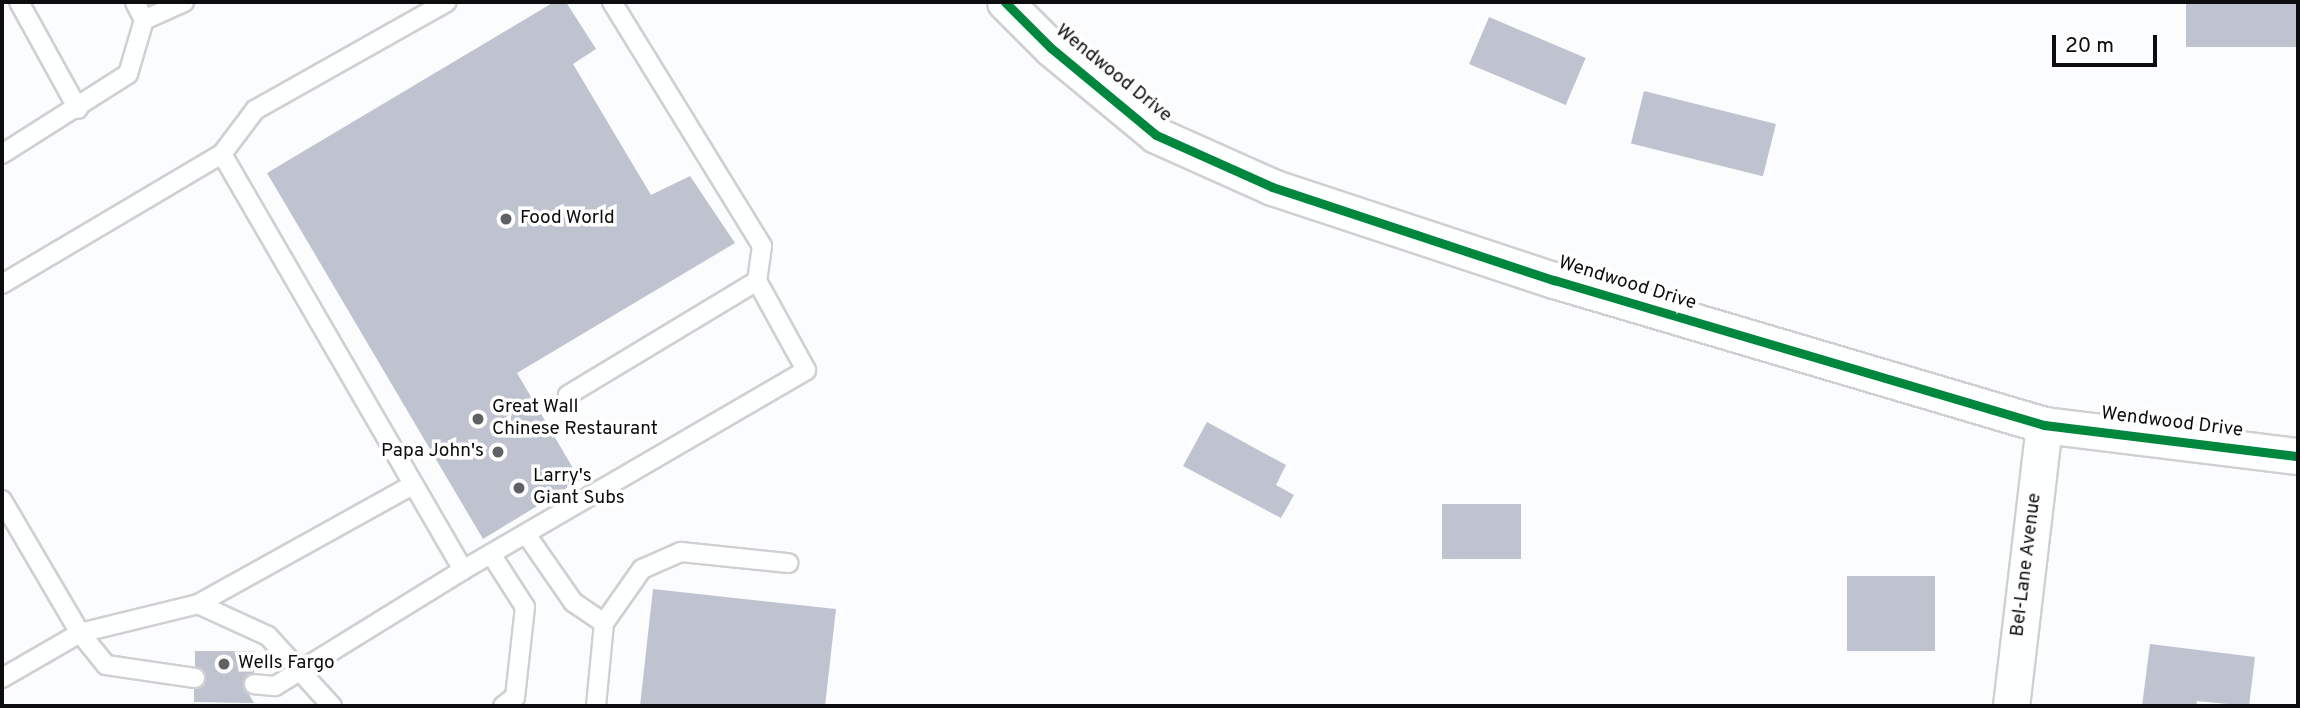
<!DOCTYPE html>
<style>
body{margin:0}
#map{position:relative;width:2300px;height:708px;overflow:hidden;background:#fbfcfd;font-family:Overpass,sans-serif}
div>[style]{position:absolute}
.building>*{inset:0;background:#bec3cf;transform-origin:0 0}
.roads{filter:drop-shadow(2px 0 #d0d0d2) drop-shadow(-2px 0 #d0d0d2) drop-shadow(0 2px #d0d0d2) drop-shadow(0 -2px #d0d0d2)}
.lane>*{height:18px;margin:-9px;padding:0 9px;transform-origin:9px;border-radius:9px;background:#feffff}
.street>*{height:35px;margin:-17.5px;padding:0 17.5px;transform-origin:17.5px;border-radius:17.5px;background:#feffff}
.cycleway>*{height:9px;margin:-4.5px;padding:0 4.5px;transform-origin:4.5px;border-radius:4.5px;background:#00873e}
.dots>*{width:19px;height:19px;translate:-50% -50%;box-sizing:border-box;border:4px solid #fff;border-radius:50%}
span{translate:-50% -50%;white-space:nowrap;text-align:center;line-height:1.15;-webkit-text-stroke:7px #fff;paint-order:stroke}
.street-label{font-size:19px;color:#0d0d0f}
.poi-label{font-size:19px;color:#0d0d0f}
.left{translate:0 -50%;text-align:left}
.right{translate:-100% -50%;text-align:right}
.frame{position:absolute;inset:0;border:4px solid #0d0d0f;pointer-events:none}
.scale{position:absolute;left:2052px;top:35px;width:105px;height:32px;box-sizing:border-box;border:4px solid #0d0d0f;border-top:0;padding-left:9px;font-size:21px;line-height:24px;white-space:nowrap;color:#0d0d0f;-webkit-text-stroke:5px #fff;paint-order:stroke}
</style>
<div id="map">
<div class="building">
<i style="clip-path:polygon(554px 2px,566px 2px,596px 49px,573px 64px,651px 195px,690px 176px,735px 243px,517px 373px,580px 480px,483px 539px,267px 173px)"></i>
<i style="left:2186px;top:2px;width:112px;height:45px"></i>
<i style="left:1489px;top:17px;width:105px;height:51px;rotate:23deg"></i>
<i style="left:1644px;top:91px;width:136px;height:54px;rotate:14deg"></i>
<i style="clip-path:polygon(1207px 422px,1286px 465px,1276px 485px,1294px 495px,1281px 518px,1183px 466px)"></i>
<i style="left:1442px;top:504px;width:79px;height:55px"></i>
<i style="left:1847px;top:576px;width:88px;height:75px"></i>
<i style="clip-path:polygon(653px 589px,836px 609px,825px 706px,640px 706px)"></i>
<i style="clip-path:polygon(2150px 644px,2255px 657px,2249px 706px,2197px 701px,2196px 706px,2142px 706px)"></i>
<i style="clip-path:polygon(195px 651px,254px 651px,254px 673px,243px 684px,254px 703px,194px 702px,194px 689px,206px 679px,195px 666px)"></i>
</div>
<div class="roads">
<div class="lane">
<i style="left:19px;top:2px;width:122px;rotate:61.1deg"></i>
<i style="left:612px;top:2px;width:286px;rotate:58.4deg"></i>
<i style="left:762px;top:246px;width:35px;rotate:98deg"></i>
<i style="left:144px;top:20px;width:44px;rotate:-24.2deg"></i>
<i style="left:2px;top:154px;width:149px;rotate:-32.4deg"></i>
<i style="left:128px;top:74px;width:56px;rotate:-73.5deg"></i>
<i style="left:144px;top:20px;width:20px;rotate:-117deg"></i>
<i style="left:222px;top:154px;width:55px;rotate:-53.1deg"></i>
<i style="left:255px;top:110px;width:220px;rotate:-29.4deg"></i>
<i style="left:2px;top:284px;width:256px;rotate:-30.6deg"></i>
<i style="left:222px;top:154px;width:481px;rotate:59.9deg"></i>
<i style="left:463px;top:570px;width:221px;rotate:148.3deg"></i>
<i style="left:275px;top:686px;width:21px;rotate:-175deg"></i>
<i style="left:2px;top:500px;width:154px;rotate:59.6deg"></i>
<i style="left:80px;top:633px;width:90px;rotate:150deg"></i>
<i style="left:526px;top:534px;width:83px;rotate:55.3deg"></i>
<i style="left:573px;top:602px;width:37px;rotate:34deg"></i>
<i style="left:604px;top:623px;width:83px;rotate:95.5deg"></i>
<i style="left:491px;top:554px;width:63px;rotate:57.3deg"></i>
<i style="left:525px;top:607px;width:91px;rotate:96.3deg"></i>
<i style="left:515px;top:697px;width:15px;rotate:143deg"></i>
<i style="left:463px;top:570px;width:397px;rotate:-30.2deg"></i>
<i style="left:806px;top:370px;width:102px;rotate:-118.8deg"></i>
<i style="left:757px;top:281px;width:221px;rotate:148.9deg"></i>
<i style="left:198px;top:604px;width:246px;rotate:-29deg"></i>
<i style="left:604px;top:623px;width:66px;rotate:-54.9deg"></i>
<i style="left:642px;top:569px;width:43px;rotate:-23.6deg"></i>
<i style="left:681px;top:552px;width:108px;rotate:5.9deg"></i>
<i style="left:195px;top:678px;width:90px;rotate:-171.7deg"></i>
<i style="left:106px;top:665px;width:41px;rotate:-129.1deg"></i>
<i style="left:80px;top:633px;width:122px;rotate:-13.8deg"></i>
<i style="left:198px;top:604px;width:77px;rotate:24.6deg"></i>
<i style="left:268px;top:636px;width:95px;rotate:47.6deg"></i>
</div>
<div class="street">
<i style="left:1005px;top:2px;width:65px;rotate:45deg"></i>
<i style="left:1051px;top:48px;width:136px;rotate:39.6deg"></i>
<i style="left:1156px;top:135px;width:127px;rotate:24.1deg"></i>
<i style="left:1272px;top:187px;width:297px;rotate:18.3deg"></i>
<i style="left:1554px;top:280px;width:511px;rotate:16.48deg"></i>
<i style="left:2044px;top:425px;width:256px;rotate:7deg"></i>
<i style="left:2011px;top:706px;width:283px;rotate:-83.3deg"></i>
</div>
</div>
<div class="cycleway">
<i style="left:1005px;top:2px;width:65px;rotate:45deg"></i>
<i style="left:1051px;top:48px;width:136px;rotate:39.6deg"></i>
<i style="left:1156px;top:135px;width:127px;rotate:24.1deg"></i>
<i style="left:1272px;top:187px;width:297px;rotate:18.3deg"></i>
<i style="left:1554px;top:280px;width:511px;rotate:16.48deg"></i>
<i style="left:2044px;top:425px;width:256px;rotate:7deg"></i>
</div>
<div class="dots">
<i style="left:506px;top:219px;background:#606162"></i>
<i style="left:478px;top:419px;background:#606162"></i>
<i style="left:498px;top:452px;background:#606162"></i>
<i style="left:519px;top:488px;background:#606162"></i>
<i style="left:224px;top:664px;background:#606162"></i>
</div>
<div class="street-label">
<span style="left:1113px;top:74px;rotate:39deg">Wendwood Drive</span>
<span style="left:1627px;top:284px;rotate:17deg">Wendwood Drive</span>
<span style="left:2172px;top:423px;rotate:7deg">Wendwood Drive</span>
<span style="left:2027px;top:565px;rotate:-83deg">Bel-Lane Avenue</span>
</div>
<div class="poi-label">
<span class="left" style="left:520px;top:219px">Food World</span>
<span class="left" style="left:492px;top:419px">Great Wall<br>Chinese Restaurant</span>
<span class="right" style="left:484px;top:452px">Papa John's</span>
<span class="left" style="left:533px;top:488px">Larry's<br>Giant Subs</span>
<span class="left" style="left:238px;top:664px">Wells Fargo</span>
</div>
<div class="frame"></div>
<div class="scale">20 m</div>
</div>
